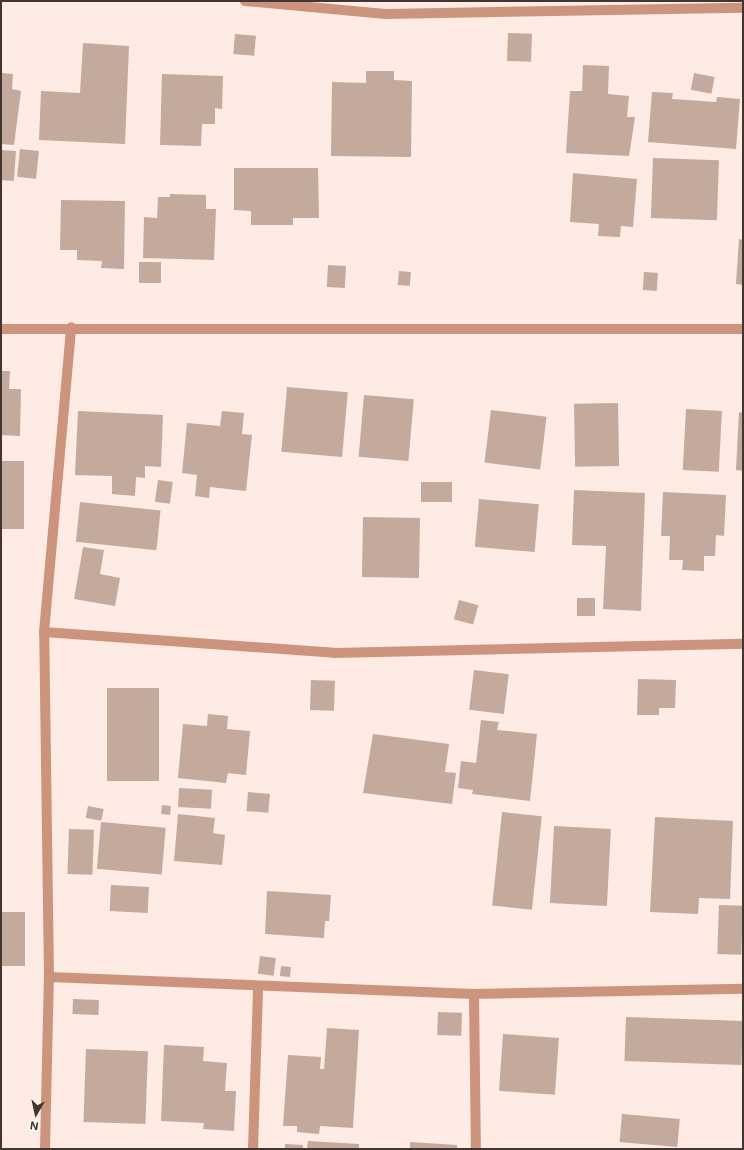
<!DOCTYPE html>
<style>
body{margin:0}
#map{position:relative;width:744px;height:1150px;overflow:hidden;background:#fdebe4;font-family:Inter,sans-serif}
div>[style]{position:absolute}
.building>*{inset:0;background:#c4a99d;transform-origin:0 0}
.minor>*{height:10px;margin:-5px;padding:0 5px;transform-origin:5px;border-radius:5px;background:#cc947d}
span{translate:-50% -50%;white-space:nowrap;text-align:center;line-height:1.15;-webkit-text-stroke:3.5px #fdfdfd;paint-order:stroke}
.frame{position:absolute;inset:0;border:2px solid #413631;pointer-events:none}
.north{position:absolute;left:16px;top:1094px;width:40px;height:40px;-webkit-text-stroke:3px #fdfdfd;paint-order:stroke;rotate:189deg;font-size:11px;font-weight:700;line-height:16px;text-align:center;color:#413631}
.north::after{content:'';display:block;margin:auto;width:14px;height:18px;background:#413631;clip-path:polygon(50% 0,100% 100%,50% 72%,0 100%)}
</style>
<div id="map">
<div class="building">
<i style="left:508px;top:33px;width:24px;height:28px;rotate:2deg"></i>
<i style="left:235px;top:34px;width:21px;height:20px;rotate:5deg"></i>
<i style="clip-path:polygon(83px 43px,129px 46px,125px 144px,39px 140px,41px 91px,80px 93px)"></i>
<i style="clip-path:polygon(583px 65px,609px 66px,608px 94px,629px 96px,627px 117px,635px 117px,629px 156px,566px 153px,570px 91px,582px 91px)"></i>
<i style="clip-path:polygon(366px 71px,394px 71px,394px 80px,412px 81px,411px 157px,331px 156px,332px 82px,366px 83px)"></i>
<i style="clip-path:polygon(1px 73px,13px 74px,12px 89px,21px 91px,14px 145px,1px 144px)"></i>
<i style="left:694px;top:73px;width:21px;height:17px;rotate:11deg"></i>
<i style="clip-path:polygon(162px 74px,223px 76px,222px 109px,215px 108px,215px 124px,202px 124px,201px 146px,160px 145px)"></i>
<i style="clip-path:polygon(652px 92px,673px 93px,672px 99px,716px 102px,717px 97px,740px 99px,736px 149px,648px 142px)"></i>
<i style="left:20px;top:149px;width:19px;height:28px;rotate:6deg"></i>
<i style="left:1px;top:150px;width:15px;height:30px;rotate:4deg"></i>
<i style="left:653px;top:158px;width:66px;height:60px;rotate:2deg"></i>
<i style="clip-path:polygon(234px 168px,318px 168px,319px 218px,293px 218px,293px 225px,251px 225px,251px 211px,234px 210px)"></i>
<i style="clip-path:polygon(573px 173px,637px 179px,633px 227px,621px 226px,620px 237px,598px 236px,599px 224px,570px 222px)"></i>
<i style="clip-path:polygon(170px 194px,206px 195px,206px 209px,216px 209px,214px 260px,143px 258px,144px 217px,157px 218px,158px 197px,170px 197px)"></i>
<i style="clip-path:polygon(61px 200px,125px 201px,124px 269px,101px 268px,102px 261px,77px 260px,77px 250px,60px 250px)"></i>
<i style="clip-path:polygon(739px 239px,743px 240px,743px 285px,736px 284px)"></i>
<i style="left:139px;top:262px;width:22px;height:21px"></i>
<i style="left:328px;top:265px;width:18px;height:22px;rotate:3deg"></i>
<i style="left:399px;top:271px;width:12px;height:14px;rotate:5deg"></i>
<i style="left:644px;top:272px;width:14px;height:18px;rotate:4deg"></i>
<i style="clip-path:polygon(1px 371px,10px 371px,9px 389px,21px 389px,20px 436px,1px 435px)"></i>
<i style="left:287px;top:387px;width:61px;height:65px;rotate:5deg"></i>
<i style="left:364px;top:395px;width:50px;height:62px;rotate:5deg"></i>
<i style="left:618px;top:403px;width:63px;height:44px;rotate:89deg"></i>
<i style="left:686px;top:409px;width:36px;height:61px;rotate:3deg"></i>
<i style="left:491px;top:410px;width:56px;height:53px;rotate:7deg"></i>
<i style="clip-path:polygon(78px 411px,163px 415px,161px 467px,145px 466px,145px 478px,136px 477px,135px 496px,112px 494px,112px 476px,75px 475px)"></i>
<i style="clip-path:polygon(222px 411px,244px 413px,242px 434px,252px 435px,246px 491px,210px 487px,209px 498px,195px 496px,197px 475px,182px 473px,187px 423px,220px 426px)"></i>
<i style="clip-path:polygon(739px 412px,743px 413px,743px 471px,736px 470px)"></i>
<i style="left:1px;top:461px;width:23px;height:68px"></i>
<i style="left:158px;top:480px;width:15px;height:22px;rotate:8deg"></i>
<i style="left:421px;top:482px;width:31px;height:20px"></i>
<i style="clip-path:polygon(574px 490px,645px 493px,641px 611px,603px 609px,606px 546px,572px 545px)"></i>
<i style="clip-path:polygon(663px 492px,726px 495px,724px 536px,716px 535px,715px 556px,704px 556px,704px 571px,682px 570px,683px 560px,669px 560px,670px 536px,661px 536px)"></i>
<i style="left:479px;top:499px;width:60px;height:48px;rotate:5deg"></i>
<i style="left:80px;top:502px;width:81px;height:40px;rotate:6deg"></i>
<i style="left:363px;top:517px;width:57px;height:60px;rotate:1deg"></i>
<i style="clip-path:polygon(83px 547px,104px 550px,100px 574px,120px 578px,115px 606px,74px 599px)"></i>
<i style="left:577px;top:598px;width:18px;height:18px"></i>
<i style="left:459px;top:600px;width:20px;height:20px;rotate:15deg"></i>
<i style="left:474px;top:670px;width:35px;height:40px;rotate:7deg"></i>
<i style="clip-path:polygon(638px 679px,676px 680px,675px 708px,659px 708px,659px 715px,637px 715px)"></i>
<i style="left:311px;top:680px;width:24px;height:30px;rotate:2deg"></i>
<i style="left:107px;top:688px;width:52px;height:93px"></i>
<i style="clip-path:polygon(208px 714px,228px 716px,227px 729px,250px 731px,246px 775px,228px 773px,226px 783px,178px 778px,183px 724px,207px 726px)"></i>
<i style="clip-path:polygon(481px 720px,499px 722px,497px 730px,537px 734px,530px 801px,472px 794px,473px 790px,458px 788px,461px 761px,476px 763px)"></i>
<i style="clip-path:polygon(373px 734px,449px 744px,445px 772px,456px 773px,452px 804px,363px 793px)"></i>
<i style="left:179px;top:788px;width:33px;height:19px;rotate:3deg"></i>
<i style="left:248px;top:792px;width:22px;height:19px;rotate:5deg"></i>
<i style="left:162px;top:805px;width:9px;height:9px;rotate:6deg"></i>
<i style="left:88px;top:806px;width:16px;height:12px;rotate:11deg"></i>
<i style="left:502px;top:812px;width:40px;height:94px;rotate:6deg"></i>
<i style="clip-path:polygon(178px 814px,215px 818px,213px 833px,225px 835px,222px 865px,174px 861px)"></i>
<i style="clip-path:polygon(655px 817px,733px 821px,730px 899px,699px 898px,698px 914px,650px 912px)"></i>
<i style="left:101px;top:822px;width:65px;height:47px;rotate:5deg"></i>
<i style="left:554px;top:826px;width:57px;height:77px;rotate:3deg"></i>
<i style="left:69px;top:829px;width:25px;height:45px;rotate:2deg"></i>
<i style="left:111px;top:885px;width:38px;height:26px;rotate:3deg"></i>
<i style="clip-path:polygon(267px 891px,331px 895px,329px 921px,325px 921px,324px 938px,265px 934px)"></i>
<i style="left:719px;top:905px;width:24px;height:49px;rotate:2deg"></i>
<i style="left:1px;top:912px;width:24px;height:54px"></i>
<i style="left:260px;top:956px;width:16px;height:18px;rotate:7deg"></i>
<i style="left:281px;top:966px;width:10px;height:10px;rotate:6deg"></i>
<i style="left:73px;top:999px;width:26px;height:15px;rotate:2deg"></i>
<i style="left:438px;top:1012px;width:24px;height:23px;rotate:2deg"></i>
<i style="left:626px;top:1017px;width:117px;height:44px;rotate:2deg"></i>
<i style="clip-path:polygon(327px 1028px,359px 1030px,353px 1128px,320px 1126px,319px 1134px,297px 1132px,297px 1126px,283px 1126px,288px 1055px,321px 1057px,320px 1069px,324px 1069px)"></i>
<i style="left:503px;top:1034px;width:56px;height:57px;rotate:4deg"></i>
<i style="clip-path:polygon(164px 1045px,204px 1047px,203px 1061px,227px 1063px,225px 1091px,236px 1091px,234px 1131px,203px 1129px,204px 1123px,161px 1121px)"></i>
<i style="left:86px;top:1049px;width:62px;height:73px;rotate:2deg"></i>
<i style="left:622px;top:1114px;width:58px;height:28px;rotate:5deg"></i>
<i style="clip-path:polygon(308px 1141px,359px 1144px,359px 1149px,307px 1149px)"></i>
<i style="clip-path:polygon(410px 1142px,457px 1145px,457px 1149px,410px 1149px)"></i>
<i style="clip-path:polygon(285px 1144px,303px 1145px,303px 1149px,285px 1149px)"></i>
</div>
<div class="minor">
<i style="left:245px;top:1px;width:141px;rotate:5.3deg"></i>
<i style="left:385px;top:14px;width:358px;rotate:-1deg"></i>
<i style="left:1px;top:329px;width:742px"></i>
<i style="left:44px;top:632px;width:291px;rotate:4.1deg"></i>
<i style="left:334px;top:653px;width:409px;rotate:-1.3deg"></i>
<i style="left:49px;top:977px;width:425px;rotate:2.3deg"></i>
<i style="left:474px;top:994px;width:269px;rotate:-1.1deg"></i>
<i style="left:474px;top:994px;width:155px;rotate:89.3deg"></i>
<i style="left:45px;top:1149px;width:172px;rotate:-88.7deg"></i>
<i style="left:49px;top:977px;width:345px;rotate:-90.8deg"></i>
<i style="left:44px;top:632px;width:306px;rotate:-84.9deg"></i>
<i style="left:253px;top:1149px;width:163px;rotate:-88.2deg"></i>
</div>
<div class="frame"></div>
<div class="north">N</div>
</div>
